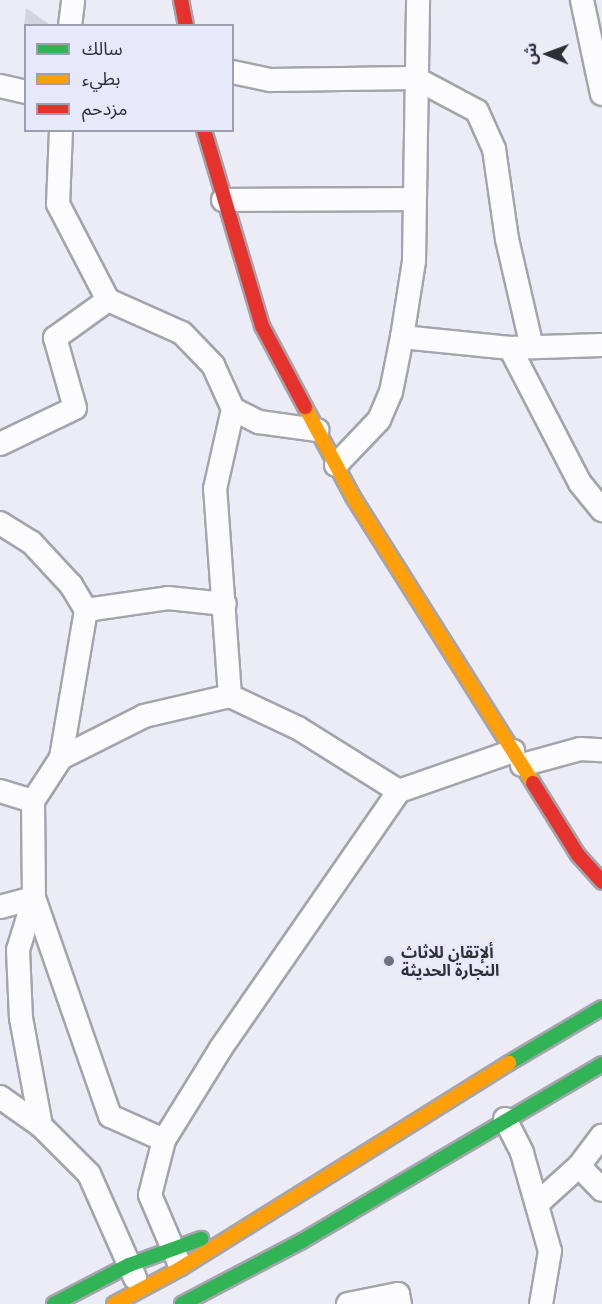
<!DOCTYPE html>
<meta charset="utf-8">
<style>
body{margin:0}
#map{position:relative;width:602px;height:1304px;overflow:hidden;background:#ebecf6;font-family:"Open Sans","Noto Sans Arabic",sans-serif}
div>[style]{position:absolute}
.building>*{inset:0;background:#d3d4dc}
.roads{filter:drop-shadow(2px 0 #a4a4ac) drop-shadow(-2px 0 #a4a4ac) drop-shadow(0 2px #a4a4ac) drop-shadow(0 -2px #a4a4ac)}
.street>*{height:22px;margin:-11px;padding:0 11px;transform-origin:11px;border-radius:11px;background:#fcfcfe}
.fast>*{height:14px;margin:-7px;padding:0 7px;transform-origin:7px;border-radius:7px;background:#30b455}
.slow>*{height:14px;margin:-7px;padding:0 7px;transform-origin:7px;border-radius:7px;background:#ff9f0a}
.jam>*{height:14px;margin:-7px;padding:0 7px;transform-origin:7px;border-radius:7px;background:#e5322d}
.dots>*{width:16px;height:16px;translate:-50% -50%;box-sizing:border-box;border:3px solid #e7e9fb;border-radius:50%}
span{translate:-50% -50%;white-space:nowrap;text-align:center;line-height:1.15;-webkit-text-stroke:4.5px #e7e9fb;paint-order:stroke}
.poi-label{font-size:16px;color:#2e2f35;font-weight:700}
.left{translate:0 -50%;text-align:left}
.legend{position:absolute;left:24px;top:24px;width:210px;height:108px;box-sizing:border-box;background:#e7e9fb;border:2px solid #9d9fac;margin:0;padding:8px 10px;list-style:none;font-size:18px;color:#2e2f35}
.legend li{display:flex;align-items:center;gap:12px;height:30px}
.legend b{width:30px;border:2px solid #9d9fac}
.north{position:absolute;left:518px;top:24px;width:60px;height:60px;-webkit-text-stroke:4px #e7e9fb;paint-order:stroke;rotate:271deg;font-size:16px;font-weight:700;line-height:24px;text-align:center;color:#2e2f35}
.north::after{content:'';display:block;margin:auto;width:21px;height:27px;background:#2e2f35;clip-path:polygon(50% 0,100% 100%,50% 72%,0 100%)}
</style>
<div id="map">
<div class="building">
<i style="clip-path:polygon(26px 8px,52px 26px,24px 26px)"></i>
</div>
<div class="roads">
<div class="street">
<i style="left:582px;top:0;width:96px;rotate:78deg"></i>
<i style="left:70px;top:26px;width:26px;rotate:-83deg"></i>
<i style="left:232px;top:72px;width:39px;rotate:12deg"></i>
<i style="left:270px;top:80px;width:145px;rotate:-0.8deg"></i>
<i style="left:415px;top:78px;width:70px;rotate:28deg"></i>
<i style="left:477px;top:111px;width:42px;rotate:65.9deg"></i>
<i style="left:494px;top:149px;width:91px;rotate:81.8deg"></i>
<i style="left:507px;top:239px;width:111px;rotate:77deg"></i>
<i style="left:0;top:86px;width:27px;rotate:13deg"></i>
<i style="left:61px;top:130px;width:74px;rotate:92.3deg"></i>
<i style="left:58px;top:204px;width:108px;rotate:62.5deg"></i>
<i style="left:108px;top:300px;width:81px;rotate:24deg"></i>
<i style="left:182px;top:333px;width:45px;rotate:45.9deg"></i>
<i style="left:213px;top:365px;width:48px;rotate:65.6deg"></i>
<i style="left:233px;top:409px;width:29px;rotate:27deg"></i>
<i style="left:259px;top:422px;width:59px;rotate:7.9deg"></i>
<i style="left:223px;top:200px;width:191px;rotate:-0.3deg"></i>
<i style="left:402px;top:337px;width:109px;rotate:5.8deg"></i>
<i style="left:510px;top:348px;width:92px;rotate:-1.9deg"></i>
<i style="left:510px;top:348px;width:152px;rotate:62.6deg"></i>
<i style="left:580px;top:483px;width:35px;rotate:51deg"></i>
<i style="left:0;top:444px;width:83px;rotate:-25.6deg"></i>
<i style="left:75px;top:408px;width:73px;rotate:-105.9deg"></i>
<i style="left:55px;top:338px;width:65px;rotate:-35.6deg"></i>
<i style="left:336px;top:465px;width:62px;rotate:-46.3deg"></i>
<i style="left:379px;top:420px;width:30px;rotate:-67deg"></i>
<i style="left:391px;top:392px;width:56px;rotate:-78.7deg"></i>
<i style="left:402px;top:337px;width:77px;rotate:-81deg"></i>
<i style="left:414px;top:261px;width:261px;rotate:-89.1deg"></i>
<i style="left:0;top:523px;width:36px;rotate:32deg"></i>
<i style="left:31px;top:542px;width:59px;rotate:47.1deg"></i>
<i style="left:71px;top:585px;width:29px;rotate:59deg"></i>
<i style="left:86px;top:610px;width:150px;rotate:99.6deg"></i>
<i style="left:86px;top:610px;width:83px;rotate:-8.3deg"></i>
<i style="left:168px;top:598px;width:57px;rotate:6deg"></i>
<i style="left:230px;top:696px;width:208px;rotate:-94.1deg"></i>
<i style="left:215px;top:489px;width:82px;rotate:-77.3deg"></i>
<i style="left:522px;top:765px;width:60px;rotate:-15.4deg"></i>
<i style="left:580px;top:749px;width:22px;rotate:3deg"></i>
<i style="left:0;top:791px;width:34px;rotate:17deg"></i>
<i style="left:34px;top:898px;width:54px;rotate:107.1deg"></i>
<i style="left:18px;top:950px;width:68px;rotate:87.5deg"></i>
<i style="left:21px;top:1018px;width:110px;rotate:79.5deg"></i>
<i style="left:0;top:907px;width:35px;rotate:-15deg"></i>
<i style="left:0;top:1097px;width:50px;rotate:35.3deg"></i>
<i style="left:41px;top:1126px;width:68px;rotate:45deg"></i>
<i style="left:89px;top:1174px;width:114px;rotate:66.1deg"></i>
<i style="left:505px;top:1119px;width:38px;rotate:63deg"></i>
<i style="left:522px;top:1153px;width:102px;rotate:74.1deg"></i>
<i style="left:550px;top:1251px;width:54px;rotate:99.6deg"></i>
<i style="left:164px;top:1140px;width:59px;rotate:-156deg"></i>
<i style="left:110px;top:1116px;width:231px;rotate:-109.2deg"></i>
<i style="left:34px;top:898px;width:97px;rotate:-90.6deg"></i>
<i style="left:33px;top:801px;width:51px;rotate:-56.9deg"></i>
<i style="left:61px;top:758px;width:93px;rotate:-26.8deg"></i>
<i style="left:144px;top:716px;width:88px;rotate:-13.1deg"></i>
<i style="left:230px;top:696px;width:75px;rotate:25.2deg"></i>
<i style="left:298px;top:728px;width:119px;rotate:32deg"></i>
<i style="left:579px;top:1166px;width:33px;rotate:46deg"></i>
<i style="left:537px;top:1204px;width:57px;rotate:-42.1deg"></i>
<i style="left:579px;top:1166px;width:38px;rotate:-53deg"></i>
<i style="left:179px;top:1263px;width:74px;rotate:-113.1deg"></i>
<i style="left:150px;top:1195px;width:57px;rotate:-75.7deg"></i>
<i style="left:164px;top:1140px;width:108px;rotate:-58.2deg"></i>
<i style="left:221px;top:1048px;width:313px;rotate:-55.3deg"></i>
<i style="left:399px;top:791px;width:121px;rotate:-19.3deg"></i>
<i style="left:348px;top:1304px;width:51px;rotate:-11.3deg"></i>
<i style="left:398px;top:1294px;width:10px;rotate:79deg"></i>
</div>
<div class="fast">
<i style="left:509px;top:1063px;width:108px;rotate:-30.6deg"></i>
<i style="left:54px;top:1304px;width:85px;rotate:-27.5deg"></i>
<i style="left:129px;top:1265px;width:77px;rotate:-19.9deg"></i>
<i style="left:182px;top:1304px;width:136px;rotate:-27.7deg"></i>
<i style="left:302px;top:1241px;width:348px;rotate:-30.5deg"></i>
</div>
<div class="slow">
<i style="left:305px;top:407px;width:102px;rotate:61.9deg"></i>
<i style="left:353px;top:497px;width:338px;rotate:57.8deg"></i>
<i style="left:114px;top:1304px;width:76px;rotate:-28.2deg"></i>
<i style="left:181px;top:1268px;width:387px;rotate:-32deg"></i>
</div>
<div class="jam">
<i style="left:181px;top:0;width:26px;rotate:79deg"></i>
<i style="left:204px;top:130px;width:204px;rotate:73.5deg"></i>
<i style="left:262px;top:326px;width:92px;rotate:62deg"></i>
<i style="left:533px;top:783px;width:85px;rotate:58deg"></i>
<i style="left:578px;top:855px;width:36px;rotate:48deg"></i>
</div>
</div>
<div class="dots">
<i style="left:389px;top:961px;background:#707179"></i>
</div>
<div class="poi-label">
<span class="left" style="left:401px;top:961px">ألإتقان للاثاث<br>النجارة الحديثة</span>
</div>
<ul class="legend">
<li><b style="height:8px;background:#30b455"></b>سالك</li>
<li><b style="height:8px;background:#ff9f0a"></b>بطيء</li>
<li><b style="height:8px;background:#e5322d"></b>مزدحم</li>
</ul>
<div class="north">ش</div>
</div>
